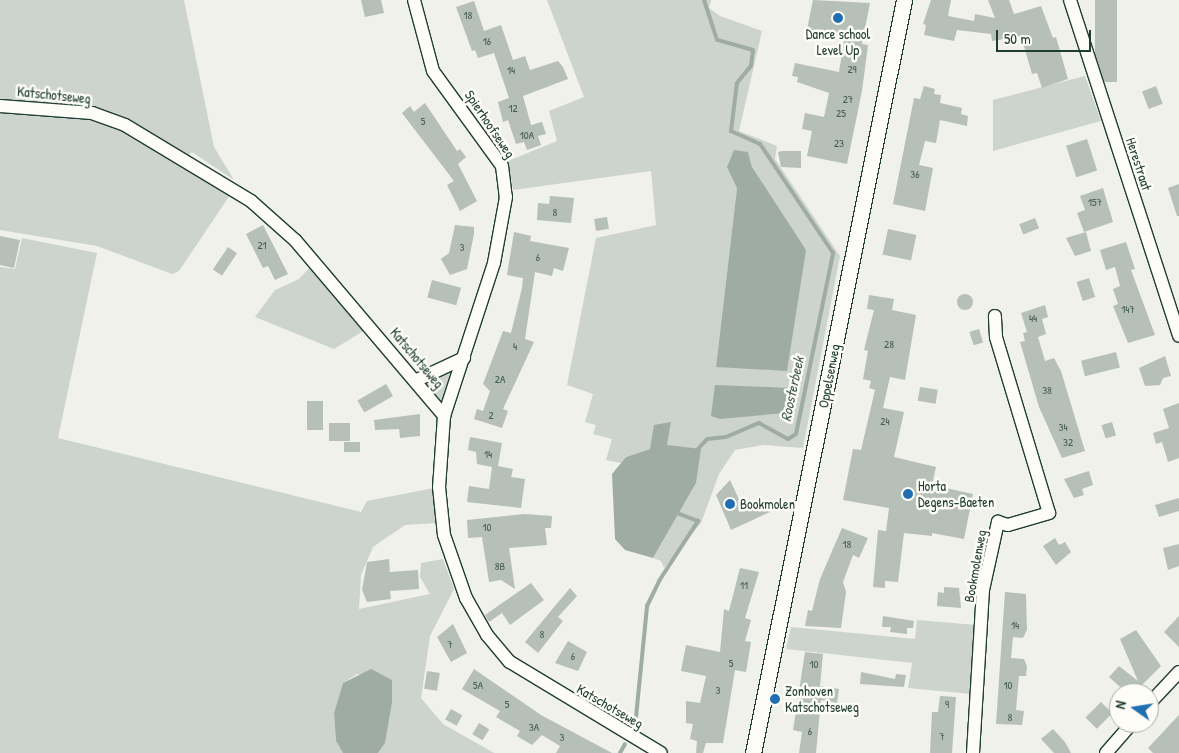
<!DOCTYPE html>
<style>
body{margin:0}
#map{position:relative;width:1179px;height:753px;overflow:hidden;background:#f0f1eb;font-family:"Patrick Hand",sans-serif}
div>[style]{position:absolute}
.green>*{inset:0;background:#cdd3cd}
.water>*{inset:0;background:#9faca4}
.stream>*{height:4px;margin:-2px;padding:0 2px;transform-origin:2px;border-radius:2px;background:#9faca4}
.building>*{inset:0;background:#b6bfb8;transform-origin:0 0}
.round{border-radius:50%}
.roads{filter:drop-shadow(1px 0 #1f3d34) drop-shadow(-1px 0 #1f3d34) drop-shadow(0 1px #1f3d34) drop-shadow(0 -1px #1f3d34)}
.minor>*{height:12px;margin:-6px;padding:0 6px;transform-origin:6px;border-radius:6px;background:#fdfcf7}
.tertiary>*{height:15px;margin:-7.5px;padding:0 7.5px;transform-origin:7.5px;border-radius:7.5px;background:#fdfcf7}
.dots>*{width:14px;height:14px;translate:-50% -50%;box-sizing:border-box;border:2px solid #fdfcf7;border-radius:50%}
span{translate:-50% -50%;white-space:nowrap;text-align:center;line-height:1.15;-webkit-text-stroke:5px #fdfcf7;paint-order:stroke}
.number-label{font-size:11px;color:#455e55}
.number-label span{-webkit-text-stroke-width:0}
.poi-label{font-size:14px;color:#1f3d34}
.left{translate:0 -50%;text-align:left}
.street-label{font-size:14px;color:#1f3d34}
.water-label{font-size:15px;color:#455e56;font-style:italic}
.north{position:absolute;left:1109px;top:683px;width:50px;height:50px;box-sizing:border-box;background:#fdfcf7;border:1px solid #a4b0a9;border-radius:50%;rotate:283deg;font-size:14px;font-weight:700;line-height:20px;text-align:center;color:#1f3d34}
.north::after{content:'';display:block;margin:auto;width:18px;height:22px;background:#1f6fb2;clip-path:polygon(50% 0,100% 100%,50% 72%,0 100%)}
.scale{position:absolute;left:996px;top:30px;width:95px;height:22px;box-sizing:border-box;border:2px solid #1f3d34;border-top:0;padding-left:6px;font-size:15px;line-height:18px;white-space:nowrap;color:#1f3d34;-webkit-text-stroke:4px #fdfcf7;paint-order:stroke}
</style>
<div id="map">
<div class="green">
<i style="clip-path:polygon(0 0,184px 0,214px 147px,234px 180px,192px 152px,182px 162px,230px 195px,179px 271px,172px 274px,97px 246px,0 230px)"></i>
<i style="clip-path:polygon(evenodd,547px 0,711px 0,709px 8px,720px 16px,762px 31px,739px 131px,777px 146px,775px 159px,840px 256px,803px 448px,763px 445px,735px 450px,719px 474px,701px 523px,664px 568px,661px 561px,653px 558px,696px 483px,667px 445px,671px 422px,650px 449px,626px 457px,621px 463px,606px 460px,612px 439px,593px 434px,596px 425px,585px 422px,593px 394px,567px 385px,596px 238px,656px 225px,651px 171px,513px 190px,508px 161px,557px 141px,549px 111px,584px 97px,547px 0,748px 152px,752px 167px,716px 367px,737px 188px,748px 152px)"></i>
<i style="clip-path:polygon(1085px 76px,1101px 121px,993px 151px,993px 100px)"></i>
<i style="clip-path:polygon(22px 238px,97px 253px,58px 438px,361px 512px,367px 501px,434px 488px,437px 523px,405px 525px,373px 547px,361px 575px,359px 609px,430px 594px,420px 577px,421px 563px,443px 559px,454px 589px,430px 636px,421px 698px,443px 724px,494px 753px,378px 753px,385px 743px,392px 703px,392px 680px,357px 674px,343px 683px,334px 714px,336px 741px,343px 753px,0 753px,0 267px,15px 269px)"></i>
<i style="clip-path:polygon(310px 267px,365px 330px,334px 349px,255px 317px,275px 290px,299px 279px)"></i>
<i style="clip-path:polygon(452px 371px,443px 405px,425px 384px)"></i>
<i style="clip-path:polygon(917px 620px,976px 625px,971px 694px,908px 688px,912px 663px,786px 649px,791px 627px,915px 639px)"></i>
</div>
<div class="water">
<i style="clip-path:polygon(734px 150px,748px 152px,752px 167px,806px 250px,787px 371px,716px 367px,737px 188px,727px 167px)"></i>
<i style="clip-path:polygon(715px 385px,791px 388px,784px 413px,720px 419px,711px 416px)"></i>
<i style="clip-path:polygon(671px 422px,667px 445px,701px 449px,696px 483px,653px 558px,625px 550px,615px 539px,612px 474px,626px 457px,650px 449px,654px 425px)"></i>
<i style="clip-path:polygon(371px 669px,392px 680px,392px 703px,385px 743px,378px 753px,343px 753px,336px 741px,334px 713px,343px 683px)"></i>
</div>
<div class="stream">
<i style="left:696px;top:451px;width:16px;rotate:-47deg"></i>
<i style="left:707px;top:439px;width:19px;rotate:-6deg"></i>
<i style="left:726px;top:437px;width:36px;rotate:-23deg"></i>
<i style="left:759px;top:423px;width:33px;rotate:29deg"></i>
<i style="left:788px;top:439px;width:9px;rotate:-32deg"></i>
<i style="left:796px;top:434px;width:185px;rotate:-78.4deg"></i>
<i style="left:833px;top:253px;width:131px;rotate:-123.8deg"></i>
<i style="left:760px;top:144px;width:32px;rotate:-156deg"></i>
<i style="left:731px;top:131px;width:48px;rotate:-82.9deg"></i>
<i style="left:737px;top:83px;width:22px;rotate:-51deg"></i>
<i style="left:751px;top:66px;width:16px;rotate:-83deg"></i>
<i style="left:753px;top:50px;width:37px;rotate:-164deg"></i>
<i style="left:717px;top:40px;width:42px;rotate:-108deg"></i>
<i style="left:635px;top:727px;width:122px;rotate:-84.3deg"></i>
<i style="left:647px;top:606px;width:28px;rotate:-64deg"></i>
<i style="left:659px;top:581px;width:72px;rotate:-57deg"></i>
<i style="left:698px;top:521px;width:25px;rotate:-159deg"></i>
<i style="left:620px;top:753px;width:10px;rotate:-61deg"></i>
</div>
<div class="building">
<i style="clip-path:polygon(361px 0,381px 0,384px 13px,365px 17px)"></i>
<i style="clip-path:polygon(813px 0,870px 3px,862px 44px,868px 45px,862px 91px,847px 164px,807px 156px,812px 131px,802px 129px,805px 113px,824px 117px,829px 93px,797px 82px,798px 77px,792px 76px,795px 63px,839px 72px,844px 41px,806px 34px)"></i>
<i style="clip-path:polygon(931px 0,951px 0,948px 16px,974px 21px,975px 14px,995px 18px,988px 0,1009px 0,1014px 14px,1041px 6px,1053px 38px,1056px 37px,1068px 79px,1042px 88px,1037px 73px,1032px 74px,1021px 36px,992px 41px,991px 34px,957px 30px,954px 41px,924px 35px,926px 25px,923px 24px)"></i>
<i style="left:1095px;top:0;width:22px;height:82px"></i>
<i style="clip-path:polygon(474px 1px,484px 31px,501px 25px,513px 60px,525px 56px,530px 70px,558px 61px,563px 67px,568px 79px,523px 96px,531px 125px,542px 122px,546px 134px,538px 136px,541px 145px,527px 150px,524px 142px,516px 144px,508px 120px,503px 122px,498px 102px,509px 98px,494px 53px,478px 58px,475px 50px,472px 51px,456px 7px)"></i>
<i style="clip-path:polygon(924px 86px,935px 89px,934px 94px,941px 95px,940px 103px,962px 108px,961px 114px,968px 116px,967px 126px,940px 120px,936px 143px,925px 141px,919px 165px,933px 168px,925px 211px,893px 204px,914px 98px,920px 99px)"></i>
<i style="left:1156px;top:86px;width:19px;height:15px;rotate:69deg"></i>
<i style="clip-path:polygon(425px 103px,457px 151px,460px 149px,466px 157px,458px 164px,477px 201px,460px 211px,447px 185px,454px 181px,402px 113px,410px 106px,414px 112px)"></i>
<i style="left:1087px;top:139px;width:33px;height:22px;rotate:72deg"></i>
<i style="clip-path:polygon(782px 151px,801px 151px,801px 168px,781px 167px,778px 152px)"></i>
<i style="clip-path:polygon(1179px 184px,1179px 216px,1177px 216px,1168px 188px)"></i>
<i style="clip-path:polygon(1103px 188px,1113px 222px,1084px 232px,1077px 213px,1085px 210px,1080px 196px)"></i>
<i style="clip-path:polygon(550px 196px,574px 198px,571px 223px,537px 220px,538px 203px,549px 204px)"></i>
<i style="left:607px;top:217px;width:12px;height:13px;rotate:81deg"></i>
<i style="left:1035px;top:218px;width:11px;height:17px;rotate:68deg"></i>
<i style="clip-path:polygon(263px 225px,288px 274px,275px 280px,268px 266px,263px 268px,246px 234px)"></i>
<i style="clip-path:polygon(455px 225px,474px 227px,474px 234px,467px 269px,450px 275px,441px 259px,449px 253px)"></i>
<i style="left:888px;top:229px;width:29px;height:26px;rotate:12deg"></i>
<i style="clip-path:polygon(514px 232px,531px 236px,530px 241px,569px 248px,563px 271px,554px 268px,552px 276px,535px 272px,525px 339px,534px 342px,503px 409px,508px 411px,502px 428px,474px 419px,477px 409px,483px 411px,490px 391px,483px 384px,503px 331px,511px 333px,522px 288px,523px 278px,507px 275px)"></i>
<i style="clip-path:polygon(1086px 232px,1091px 251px,1075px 256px,1066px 238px)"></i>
<i style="clip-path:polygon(0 236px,20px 240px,14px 268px,0 265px)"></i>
<i style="clip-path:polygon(1126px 242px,1135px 269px,1131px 270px,1155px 335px,1128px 343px,1113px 306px,1118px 304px,1113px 289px,1120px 286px,1115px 267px,1106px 270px,1100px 250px)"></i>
<i style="left:228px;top:247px;width:11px;height:27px;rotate:34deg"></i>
<i style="left:1089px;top:278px;width:20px;height:13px;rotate:72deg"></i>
<i style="left:432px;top:280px;width:30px;height:18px;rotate:15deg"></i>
<i class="round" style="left:957px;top:294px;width:16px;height:16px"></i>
<i style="clip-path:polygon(869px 295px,894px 299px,892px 310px,916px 315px,905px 380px,890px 377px,883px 408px,904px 412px,894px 457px,936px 467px,932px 485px,973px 494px,964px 539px,932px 533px,932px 536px,904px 533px,898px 582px,885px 581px,885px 588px,873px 587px,878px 530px,886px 531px,889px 508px,843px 500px,853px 449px,861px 450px,875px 390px,869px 388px,871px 381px,863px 379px,868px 351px,864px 350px,874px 310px,867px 309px)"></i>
<i style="clip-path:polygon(1045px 305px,1048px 317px,1042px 319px,1046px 334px,1038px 337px,1045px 361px,1054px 358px,1061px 371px,1085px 451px,1062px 458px,1039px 407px,1020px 342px,1025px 341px,1023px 333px,1027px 332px,1021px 313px)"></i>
<i style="left:979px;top:329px;width:14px;height:10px;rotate:73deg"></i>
<i style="left:1116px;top:352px;width:16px;height:36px;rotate:76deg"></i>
<i style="clip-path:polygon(1165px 356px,1171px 376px,1163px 378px,1160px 385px,1145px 386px,1139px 368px)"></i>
<i style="left:386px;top:384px;width:14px;height:33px;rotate:60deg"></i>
<i style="left:920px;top:387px;width:18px;height:14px;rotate:9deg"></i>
<i style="left:307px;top:401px;width:16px;height:29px"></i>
<i style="clip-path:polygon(1179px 403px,1179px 458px,1168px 462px,1162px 442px,1156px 444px,1153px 433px,1169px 428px,1163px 409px)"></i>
<i style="clip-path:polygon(420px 414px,420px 436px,400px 438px,399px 429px,375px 430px,374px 420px)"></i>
<i style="left:1112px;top:422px;width:14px;height:11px;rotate:73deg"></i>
<i style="left:350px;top:423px;width:18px;height:21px;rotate:90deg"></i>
<i style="clip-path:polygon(470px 437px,502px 443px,498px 466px,513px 469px,511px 477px,525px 479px,521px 508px,467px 502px,469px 486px,489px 489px,492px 467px,477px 464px,476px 452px,468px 450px)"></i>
<i style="left:344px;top:442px;width:16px;height:10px"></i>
<i style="clip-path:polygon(1089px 471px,1093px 485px,1082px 489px,1084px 495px,1074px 498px,1064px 479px)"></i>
<i style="clip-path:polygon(730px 480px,743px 508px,763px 499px,770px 512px,731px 530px,716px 495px)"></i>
<i style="clip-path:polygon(1179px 498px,1179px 511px,1159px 517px,1155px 505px)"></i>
<i style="clip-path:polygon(524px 514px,552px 516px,551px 528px,545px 528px,547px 545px,509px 548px,515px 589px,501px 580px,489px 582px,482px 537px,468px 538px,467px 520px)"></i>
<i style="clip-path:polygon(842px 528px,868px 538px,859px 558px,853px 555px,843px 582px,846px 592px,841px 628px,805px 626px,808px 610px,812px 611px,820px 579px)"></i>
<i style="clip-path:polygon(1055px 538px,1059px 545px,1065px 542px,1071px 552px,1056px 565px,1043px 546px)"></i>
<i style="clip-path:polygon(1179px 544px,1179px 566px,1168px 570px,1163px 548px)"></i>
<i style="clip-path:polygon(389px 559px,390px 572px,418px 570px,419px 589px,390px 591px,391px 599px,367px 602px,362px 590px,367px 562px)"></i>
<i style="clip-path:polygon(740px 568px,759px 572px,745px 618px,751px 620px,745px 641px,751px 642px,746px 672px,735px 670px,723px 743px,706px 743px,703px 753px,696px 753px,697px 741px,690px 739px,693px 724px,686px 723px,686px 701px,700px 703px,706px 676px,681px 671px,686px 645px,720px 652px,724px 609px,729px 611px)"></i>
<i style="clip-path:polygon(531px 583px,544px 600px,510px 625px,502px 613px,489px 622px,485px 615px)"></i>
<i style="clip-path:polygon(944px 587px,959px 588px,961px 608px,937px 606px,938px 592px,944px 593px)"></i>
<i style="clip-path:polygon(570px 588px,577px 596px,558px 617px,563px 621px,538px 653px,525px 642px)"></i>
<i style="clip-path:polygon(1005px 592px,1026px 594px,1027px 630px,1023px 638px,1013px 637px,1011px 658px,1024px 659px,1027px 666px,1026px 676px,1019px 676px,1016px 710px,1024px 711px,1022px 725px,996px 724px)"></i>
<i style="clip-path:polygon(883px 616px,914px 621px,913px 628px,907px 628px,907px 634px,890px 632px,891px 627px,882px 627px)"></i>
<i style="clip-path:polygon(1179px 616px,1179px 647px,1164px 632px)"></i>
<i style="clip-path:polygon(453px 624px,467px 653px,451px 662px,437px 637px)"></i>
<i style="clip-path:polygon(1136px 630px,1161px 666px,1134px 693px,1127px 693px,1109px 677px,1119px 666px,1138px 681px,1120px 639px)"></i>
<i style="clip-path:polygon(568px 641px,587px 652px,578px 671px,555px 663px)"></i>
<i style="clip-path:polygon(805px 652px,823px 654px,820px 686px,839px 689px,837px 703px,821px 700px,816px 753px,799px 753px,802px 732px,793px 730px)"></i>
<i style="clip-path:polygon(474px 669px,541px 715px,612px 753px,556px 753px,560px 746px,542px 735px,532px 745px,517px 736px,520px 731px,496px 717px,500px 711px,462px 689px)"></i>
<i style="left:427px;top:671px;width:13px;height:18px;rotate:9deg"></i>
<i style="clip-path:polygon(861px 672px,895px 679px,896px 674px,906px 675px,904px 687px,860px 684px)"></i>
<i style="clip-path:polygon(940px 696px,956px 697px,952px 753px,930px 753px,932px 712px,938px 712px)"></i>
<i style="left:1101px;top:702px;width:16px;height:22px;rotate:45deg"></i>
<i style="left:451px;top:709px;width:13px;height:12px;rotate:29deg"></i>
<i style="clip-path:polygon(1179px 715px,1179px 753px,1153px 753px,1148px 748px)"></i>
<i style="left:479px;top:723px;width:12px;height:13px;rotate:31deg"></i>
<i style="clip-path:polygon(1053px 729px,1065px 742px,1071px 753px,1054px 753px,1041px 739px)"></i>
</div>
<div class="roads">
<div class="minor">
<i style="left:414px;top:0;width:73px;rotate:75deg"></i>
<i style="left:433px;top:71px;width:117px;rotate:54deg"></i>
<i style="left:502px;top:166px;width:31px;rotate:83deg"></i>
<i style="left:506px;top:197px;width:67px;rotate:100.3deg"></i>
<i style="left:494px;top:263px;width:161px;rotate:108.1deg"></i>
<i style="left:1070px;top:0;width:353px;rotate:72deg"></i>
<i style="left:0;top:106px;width:92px;rotate:4.4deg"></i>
<i style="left:92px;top:113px;width:35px;rotate:20deg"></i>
<i style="left:125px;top:125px;width:147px;rotate:31.1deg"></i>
<i style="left:251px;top:201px;width:59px;rotate:41.6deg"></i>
<i style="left:295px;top:240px;width:231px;rotate:49.7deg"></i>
<i style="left:444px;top:416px;width:71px;rotate:94deg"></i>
<i style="left:439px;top:487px;width:48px;rotate:84.1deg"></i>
<i style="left:444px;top:535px;width:67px;rotate:70.8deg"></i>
<i style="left:466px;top:598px;width:43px;rotate:60.4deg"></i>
<i style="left:487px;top:635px;width:35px;rotate:50deg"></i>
<i style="left:510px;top:662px;width:176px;rotate:31.1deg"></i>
<i style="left:417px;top:380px;width:52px;rotate:-25.1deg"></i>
<i style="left:1149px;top:704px;width:44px;rotate:-46.8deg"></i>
<i style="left:973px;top:753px;width:163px;rotate:-86.5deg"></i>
<i style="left:983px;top:590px;width:70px;rotate:-77.6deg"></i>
<i style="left:998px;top:522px;width:10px;rotate:17deg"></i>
<i style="left:1008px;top:525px;width:43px;rotate:-16.3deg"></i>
<i style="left:1049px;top:513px;width:184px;rotate:-106.8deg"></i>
<i style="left:996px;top:337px;width:21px;rotate:-93deg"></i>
<i style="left:1106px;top:753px;width:40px;rotate:-49deg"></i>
</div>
<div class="tertiary">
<i style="left:753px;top:753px;width:768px;rotate:-78.66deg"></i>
</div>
</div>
<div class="dots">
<i style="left:838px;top:18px;background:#1f6fb2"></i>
<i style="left:908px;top:494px;background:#1f6fb2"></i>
<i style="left:730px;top:504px;background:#1f6fb2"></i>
<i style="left:775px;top:699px;background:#1f6fb2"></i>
</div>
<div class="number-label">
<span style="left:468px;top:15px">18</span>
<span style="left:487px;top:41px">16</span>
<span style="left:852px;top:69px">29</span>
<span style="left:511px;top:70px">14</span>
<span style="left:848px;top:99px">27</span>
<span style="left:513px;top:108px">12</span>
<span style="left:841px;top:113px">25</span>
<span style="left:423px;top:121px">5</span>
<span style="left:527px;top:135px">10A</span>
<span style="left:839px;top:143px">23</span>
<span style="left:915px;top:174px">36</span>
<span style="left:1095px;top:202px">157</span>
<span style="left:555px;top:212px">8</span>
<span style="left:262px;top:245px">21</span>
<span style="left:462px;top:247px">3</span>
<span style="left:538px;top:257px">6</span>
<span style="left:1128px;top:309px">147</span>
<span style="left:1033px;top:318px">44</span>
<span style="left:889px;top:344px">28</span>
<span style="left:515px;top:346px">4</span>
<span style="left:500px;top:379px">2A</span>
<span style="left:1047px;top:390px">38</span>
<span style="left:491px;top:415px">2</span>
<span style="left:885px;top:421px">24</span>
<span style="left:1063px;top:427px">34</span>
<span style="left:1068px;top:442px">32</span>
<span style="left:488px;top:454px">14</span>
<span style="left:487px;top:527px">10</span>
<span style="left:847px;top:544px">18</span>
<span style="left:500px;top:566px">8B</span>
<span style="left:744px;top:585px">11</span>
<span style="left:1015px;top:625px">14</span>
<span style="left:542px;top:634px">8</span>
<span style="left:450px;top:644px">7</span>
<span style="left:573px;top:656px">6</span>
<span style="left:731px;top:663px">5</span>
<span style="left:814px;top:664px">10</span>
<span style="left:478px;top:685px">5A</span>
<span style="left:1008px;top:685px">10</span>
<span style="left:718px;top:690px">3</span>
<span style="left:507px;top:704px">5</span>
<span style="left:947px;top:704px">9</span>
<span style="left:1010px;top:717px">8</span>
<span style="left:534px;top:727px">3A</span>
<span style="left:810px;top:731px">6</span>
<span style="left:942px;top:736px">7</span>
<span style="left:562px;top:737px">3</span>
</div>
<div class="poi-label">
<span style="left:838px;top:42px">Dance school<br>Level Up</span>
<span class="left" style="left:918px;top:494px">Horta<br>Degens-Baeten</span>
<span class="left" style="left:740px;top:504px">Bookmolen</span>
<span class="left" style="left:785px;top:699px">Zonhoven<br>Katschotseweg</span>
</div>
<div class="street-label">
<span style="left:54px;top:95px;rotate:6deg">Katschotseweg</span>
<span style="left:490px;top:124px;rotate:56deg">Spierhoofseweg</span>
<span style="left:1139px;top:164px;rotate:72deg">Herestraat</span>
<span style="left:417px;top:358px;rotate:50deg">Katschotseweg</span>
<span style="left:829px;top:376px;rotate:-79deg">Oppelsenweg</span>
<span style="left:975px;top:566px;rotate:-80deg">Bookmolenweg</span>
<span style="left:610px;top:706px;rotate:30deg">Katschotseweg</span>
</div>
<div class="water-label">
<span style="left:792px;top:389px;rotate:-78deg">Roosterbeek</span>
</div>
<div class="north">N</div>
<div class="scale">50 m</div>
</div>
